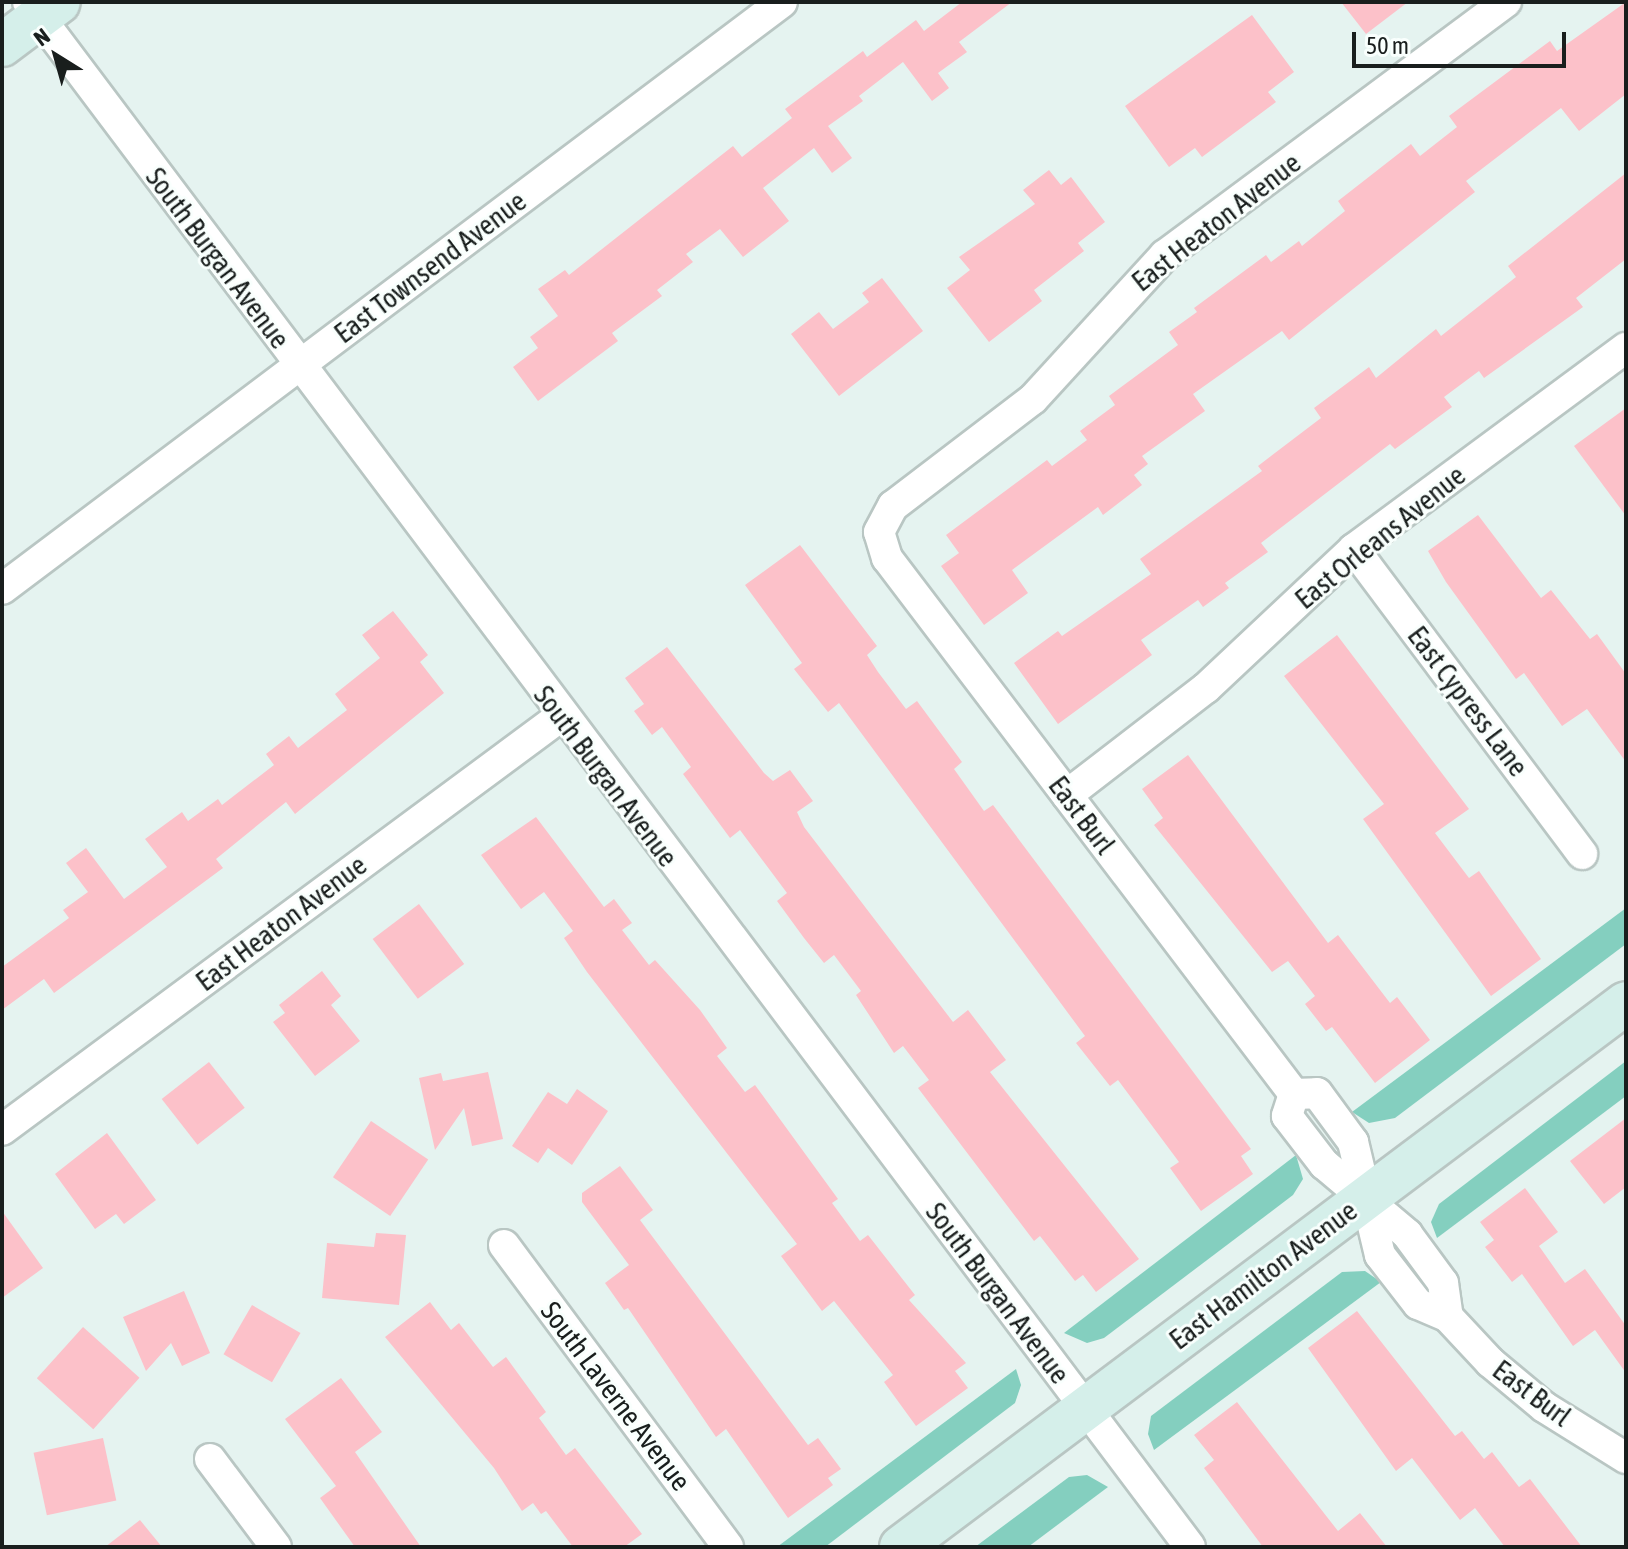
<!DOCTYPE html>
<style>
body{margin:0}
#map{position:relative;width:1628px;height:1549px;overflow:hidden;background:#e5f3f0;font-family:"Asap Condensed",sans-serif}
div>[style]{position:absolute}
.green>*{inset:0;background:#84cfbf}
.building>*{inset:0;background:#fcc1c9;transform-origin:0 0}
.roads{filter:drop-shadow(2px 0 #b9c6c3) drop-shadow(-2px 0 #b9c6c3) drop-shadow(0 2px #b9c6c3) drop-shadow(0 -2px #b9c6c3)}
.street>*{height:30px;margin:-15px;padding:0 15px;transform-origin:15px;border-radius:15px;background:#fff}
.secondary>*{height:42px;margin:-21px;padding:0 21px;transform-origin:21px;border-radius:21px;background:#d5efea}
span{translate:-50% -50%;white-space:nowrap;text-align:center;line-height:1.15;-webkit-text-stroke:6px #f9fffd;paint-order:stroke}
.street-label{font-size:28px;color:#191e1d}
.frame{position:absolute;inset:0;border:4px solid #191e1d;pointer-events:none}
.north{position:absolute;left:16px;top:16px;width:80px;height:80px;-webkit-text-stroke:6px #f9fffd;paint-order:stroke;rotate:323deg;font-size:22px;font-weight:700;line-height:32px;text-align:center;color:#191e1d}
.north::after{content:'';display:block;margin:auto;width:28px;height:36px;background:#191e1d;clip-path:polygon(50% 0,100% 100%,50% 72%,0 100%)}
.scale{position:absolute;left:1352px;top:32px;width:214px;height:36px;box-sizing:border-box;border:4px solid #191e1d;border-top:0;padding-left:10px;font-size:24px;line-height:28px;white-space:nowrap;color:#191e1d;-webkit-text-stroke:6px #f9fffd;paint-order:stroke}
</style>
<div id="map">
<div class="green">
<i style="clip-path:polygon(1626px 908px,1626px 944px,1395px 1118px,1369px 1123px,1352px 1112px)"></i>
<i style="clip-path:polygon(1626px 1061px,1626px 1096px,1437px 1238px,1431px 1222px,1439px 1204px)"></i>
<i style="clip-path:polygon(1296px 1155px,1303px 1179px,1293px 1195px,1104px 1338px,1087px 1343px,1064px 1333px)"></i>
<i style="clip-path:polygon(1365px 1271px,1381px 1282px,1154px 1450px,1148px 1434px,1151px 1416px,1342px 1272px)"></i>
<i style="clip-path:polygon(1016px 1369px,1021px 1385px,1015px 1403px,825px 1547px,777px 1547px)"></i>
<i style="clip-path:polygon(1087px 1475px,1108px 1487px,1028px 1547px,975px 1547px,1069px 1477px)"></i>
</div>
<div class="building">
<i style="clip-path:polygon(962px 2px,1012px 2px,959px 42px,967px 52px,938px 73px,949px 88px,932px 101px,903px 62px,859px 96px,863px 101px,828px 126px,852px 158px,832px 173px,814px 148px,763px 188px,789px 221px,743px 257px,720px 229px,686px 254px,693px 262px,657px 290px,662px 296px,612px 333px,618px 341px,538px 401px,513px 367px,538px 348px,530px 337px,558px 316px,538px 289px,565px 270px,569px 275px,733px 146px,742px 157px,792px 118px,785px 109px,863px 51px,867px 57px,916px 20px,924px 31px)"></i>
<i style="clip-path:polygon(1341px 2px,1408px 2px,1366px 34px)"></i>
<i style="clip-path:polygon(1626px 2px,1626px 94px,1579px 131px,1561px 108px,1466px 181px,1475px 192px,1289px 340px,1282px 331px,1193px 394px,1205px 411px,1142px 456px,1148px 464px,1134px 475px,1142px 485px,1103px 515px,1098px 507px,1012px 570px,1028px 593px,984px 625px,941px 566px,959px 553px,946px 535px,1047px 460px,1052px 466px,1087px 440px,1080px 431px,1115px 405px,1109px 396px,1178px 345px,1169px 332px,1197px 312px,1194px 308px,1266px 255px,1271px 262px,1299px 241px,1302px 246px,1345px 211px,1338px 201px,1411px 144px,1420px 156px,1457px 127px,1449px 116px,1550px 41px,1557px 51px)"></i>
<i style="clip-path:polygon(1252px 15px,1294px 72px,1268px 92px,1276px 102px,1202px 157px,1195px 148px,1169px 167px,1125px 106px)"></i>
<i style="clip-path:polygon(1049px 170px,1061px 185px,1071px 177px,1105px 222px,1078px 243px,1084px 251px,1034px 290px,1042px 301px,989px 342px,947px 288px,970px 270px,959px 257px,1035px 204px,1023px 190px)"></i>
<i style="clip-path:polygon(1626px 173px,1626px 259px,1576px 298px,1583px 307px,1484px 378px,1479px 371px,1444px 397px,1452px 407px,1395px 449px,1390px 444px,1261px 543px,1268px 552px,1225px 583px,1229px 588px,1203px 607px,1198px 600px,1141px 640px,1152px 655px,1058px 724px,1014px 663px,1058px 631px,1062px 636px,1151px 574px,1140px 559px,1262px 471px,1258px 466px,1321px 418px,1314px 408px,1369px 367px,1376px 378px,1436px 329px,1441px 336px,1516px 277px,1508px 266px)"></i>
<i style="clip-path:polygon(882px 278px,923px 331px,839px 396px,791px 334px,819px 312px,833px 329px,869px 302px,862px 293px)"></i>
<i style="clip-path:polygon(1626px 408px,1626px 516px,1574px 446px)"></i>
<i style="clip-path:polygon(1478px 515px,1541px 598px,1551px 590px,1590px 639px,1597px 634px,1626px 674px,1626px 762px,1587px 709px,1562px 726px,1524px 673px,1516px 679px,1446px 582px,1428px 551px)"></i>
<i style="clip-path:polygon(800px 545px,877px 646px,867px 655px,878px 672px,906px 709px,917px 701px,962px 762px,954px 769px,984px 811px,993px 805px,1251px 1149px,1241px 1156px,1253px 1174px,1201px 1211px,1170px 1168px,1179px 1162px,1118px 1080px,1110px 1086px,1076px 1043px,1085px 1036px,839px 703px,828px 712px,794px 669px,802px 663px,745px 585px)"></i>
<i style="clip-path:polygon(393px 611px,428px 655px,420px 662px,444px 693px,295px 814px,286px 802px,216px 859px,223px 868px,54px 993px,44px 979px,2px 1010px,2px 967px,69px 918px,63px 910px,88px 892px,66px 863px,86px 848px,124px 899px,167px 867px,145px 839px,182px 812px,188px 821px,218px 799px,222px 805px,274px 765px,266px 754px,289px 736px,298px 748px,347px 710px,335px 694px,380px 658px,362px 635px)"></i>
<i style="clip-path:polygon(1337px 635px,1469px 809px,1435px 833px,1469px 878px,1479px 871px,1541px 959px,1491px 996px,1363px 819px,1384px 804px,1284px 676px)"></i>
<i style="clip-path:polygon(667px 647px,764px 773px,773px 781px,790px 770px,813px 801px,797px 812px,804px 827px,953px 1022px,968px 1010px,1006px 1060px,990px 1072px,1139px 1259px,1096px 1292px,1083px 1275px,1075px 1281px,1040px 1236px,1034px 1241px,918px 1088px,929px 1080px,903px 1046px,894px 1053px,856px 995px,861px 991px,834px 955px,824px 963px,804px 938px,777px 901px,787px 893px,740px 830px,730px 838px,683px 774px,691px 767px,662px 727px,652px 735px,634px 711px,644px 704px,625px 678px)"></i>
<i style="clip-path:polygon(1188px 755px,1328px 943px,1338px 935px,1390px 1003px,1397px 997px,1430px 1040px,1375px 1083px,1332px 1027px,1326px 1031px,1305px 1004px,1315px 996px,1288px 961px,1272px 972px,1154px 825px,1163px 818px,1142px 789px)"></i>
<i style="clip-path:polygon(536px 817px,604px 907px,614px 899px,632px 923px,622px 930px,649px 965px,655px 960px,700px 1010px,727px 1048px,717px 1056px,745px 1092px,755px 1085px,838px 1199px,832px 1203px,860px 1241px,868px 1235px,915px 1295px,909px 1300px,966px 1363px,955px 1371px,968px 1388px,916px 1426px,884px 1382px,893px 1375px,834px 1301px,822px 1311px,781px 1256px,797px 1244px,587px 972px,564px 938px,573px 931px,544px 892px,521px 909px,481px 855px)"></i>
<i style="left:419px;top:904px;width:75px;height:58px;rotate:53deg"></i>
<i style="clip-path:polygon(322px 971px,341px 996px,331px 1005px,360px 1041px,315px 1076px,273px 1022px,285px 1013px,279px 1005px)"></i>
<i style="left:209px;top:1062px;width:58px;height:60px;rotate:52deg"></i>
<i style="clip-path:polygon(488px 1072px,503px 1139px,472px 1146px,464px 1108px,435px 1150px,419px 1078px,441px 1073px,443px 1081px)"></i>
<i style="clip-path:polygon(577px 1089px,608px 1111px,572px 1165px,548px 1148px,538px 1163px,512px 1146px,548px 1092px,567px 1104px)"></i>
<i style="clip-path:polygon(1626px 1118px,1626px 1187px,1604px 1204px,1570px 1161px)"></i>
<i style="left:371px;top:1121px;width:69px;height:68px;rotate:34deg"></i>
<i style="clip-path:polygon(107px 1133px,156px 1200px,124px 1224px,116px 1214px,95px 1229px,55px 1174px)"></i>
<i style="clip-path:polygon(620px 1166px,653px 1210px,640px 1220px,808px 1445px,818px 1438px,841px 1469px,828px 1478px,833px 1485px,788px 1518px,726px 1429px,716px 1437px,628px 1308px,624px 1310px,605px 1283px,629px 1265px,582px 1202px,582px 1193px)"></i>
<i style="clip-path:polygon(1525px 1188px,1558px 1232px,1539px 1246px,1565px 1283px,1585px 1269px,1626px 1326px,1626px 1373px,1595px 1330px,1573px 1346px,1522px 1274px,1512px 1282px,1485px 1247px,1494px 1240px,1480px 1222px)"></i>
<i style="clip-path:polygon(2px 1211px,43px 1268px,2px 1298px)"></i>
<i style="clip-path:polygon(376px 1233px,406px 1235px,399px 1305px,322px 1298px,327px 1243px,374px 1247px)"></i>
<i style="clip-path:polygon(184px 1291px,210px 1353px,182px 1366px,171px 1343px,146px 1371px,123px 1317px)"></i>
<i style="clip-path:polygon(430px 1302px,451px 1330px,459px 1323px,493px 1367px,506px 1357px,546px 1412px,539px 1418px,566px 1455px,575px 1448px,642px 1534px,624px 1547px,573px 1547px,546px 1511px,541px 1514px,533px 1503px,522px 1511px,494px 1468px,385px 1337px)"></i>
<i style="left:252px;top:1305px;width:56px;height:57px;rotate:30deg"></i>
<i style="clip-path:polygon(1357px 1311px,1455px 1436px,1462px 1431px,1484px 1459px,1492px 1452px,1519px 1487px,1530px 1479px,1582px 1547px,1505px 1547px,1475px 1508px,1460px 1520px,1412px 1458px,1396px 1471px,1308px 1348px)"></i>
<i style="left:83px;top:1327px;width:76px;height:69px;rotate:42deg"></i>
<i style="clip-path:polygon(341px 1378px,382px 1432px,355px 1452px,421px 1547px,355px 1547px,320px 1498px,336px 1486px,285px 1419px)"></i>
<i style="clip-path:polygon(1237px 1402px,1338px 1531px,1360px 1513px,1387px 1547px,1263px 1547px,1204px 1468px,1214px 1460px,1194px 1435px)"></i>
<i style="left:103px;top:1438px;width:64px;height:71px;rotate:78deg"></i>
<i style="clip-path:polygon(140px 1520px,162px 1547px,105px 1547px)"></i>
</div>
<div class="roads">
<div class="street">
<i style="left:28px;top:2px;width:1933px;rotate:53.05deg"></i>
<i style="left:1354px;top:549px;width:381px;rotate:53.2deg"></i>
<i style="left:2px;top:589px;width:976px;rotate:-36.96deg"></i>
<i style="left:1067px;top:795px;width:175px;rotate:-37.6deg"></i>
<i style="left:1206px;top:688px;width:203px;rotate:-43.2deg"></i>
<i style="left:1354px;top:549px;width:338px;rotate:-36.5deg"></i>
<i style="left:1294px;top:1094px;width:673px;rotate:-127.21deg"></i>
<i style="left:887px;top:558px;width:27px;rotate:-107deg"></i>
<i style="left:879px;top:532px;width:30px;rotate:-62deg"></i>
<i style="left:893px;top:506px;width:176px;rotate:-37.4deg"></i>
<i style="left:1033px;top:399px;width:195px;rotate:-47.5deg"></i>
<i style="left:1165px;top:255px;width:425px;rotate:-36.6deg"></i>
<i style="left:1294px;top:1094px;width:23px;rotate:-2deg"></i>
<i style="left:1317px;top:1093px;width:61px;rotate:53.7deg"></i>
<i style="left:1353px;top:1142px;width:116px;rotate:76.6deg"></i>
<i style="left:1380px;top:1255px;width:62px;rotate:52.2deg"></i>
<i style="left:1418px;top:1304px;width:33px;rotate:23deg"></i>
<i style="left:1448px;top:1317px;width:62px;rotate:47deg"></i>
<i style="left:1490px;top:1362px;width:70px;rotate:39.8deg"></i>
<i style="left:1544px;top:1407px;width:97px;rotate:31.9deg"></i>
<i style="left:1294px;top:1094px;width:23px;rotate:108deg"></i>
<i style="left:1287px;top:1116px;width:61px;rotate:52.4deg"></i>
<i style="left:1324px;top:1164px;width:109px;rotate:40.1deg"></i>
<i style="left:1407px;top:1234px;width:61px;rotate:53.7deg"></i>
<i style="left:1443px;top:1283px;width:34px;rotate:82deg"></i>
<i style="left:2px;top:1130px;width:696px;rotate:-36.52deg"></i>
<i style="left:504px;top:1245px;width:376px;rotate:53.4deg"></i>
<i style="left:210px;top:1459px;width:110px;rotate:53.1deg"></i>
</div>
<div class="secondary">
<i style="left:2px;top:45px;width:71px;rotate:-37deg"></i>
<i style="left:901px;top:1547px;width:906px;rotate:-36.88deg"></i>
</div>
</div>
<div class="street-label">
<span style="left:1216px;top:222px;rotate:-38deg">East Heaton Avenue</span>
<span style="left:218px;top:258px;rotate:53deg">South Burgan Avenue</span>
<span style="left:430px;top:267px;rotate:-37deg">East Townsend Avenue</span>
<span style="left:1380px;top:537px;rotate:-39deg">East Orleans Avenue</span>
<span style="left:1468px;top:701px;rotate:53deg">East Cypress Lane</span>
<span style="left:606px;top:776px;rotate:53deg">South Burgan Avenue</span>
<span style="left:1082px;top:815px;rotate:53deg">East Burl</span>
<span style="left:281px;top:923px;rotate:-37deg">East Heaton Avenue</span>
<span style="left:1263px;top:1275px;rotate:-37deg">East Hamilton Avenue</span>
<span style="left:998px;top:1293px;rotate:53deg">South Burgan Avenue</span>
<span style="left:1532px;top:1393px;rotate:37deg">East Burl</span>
<span style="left:616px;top:1396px;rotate:53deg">South Laverne Avenue</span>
</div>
<div class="frame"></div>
<div class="north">N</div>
<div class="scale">50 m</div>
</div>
